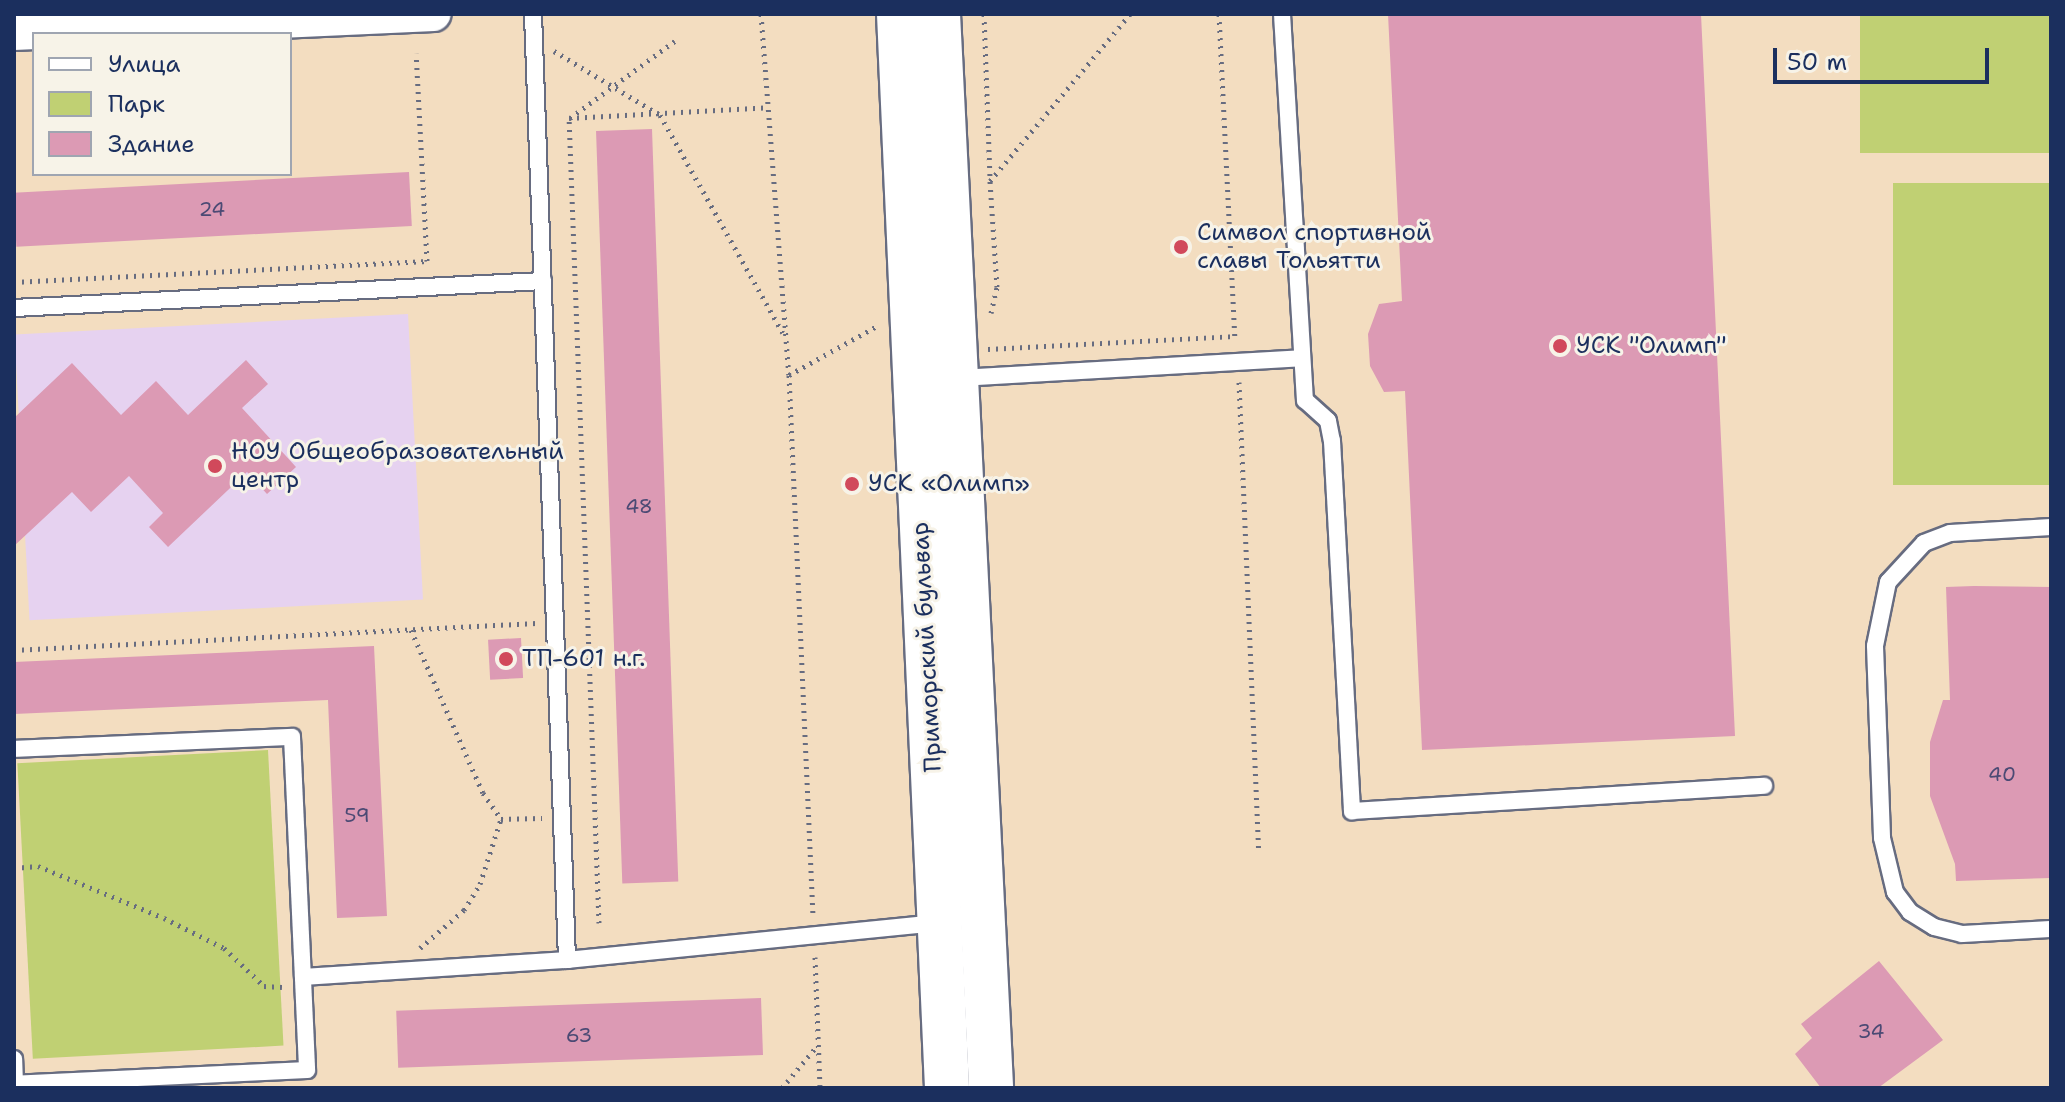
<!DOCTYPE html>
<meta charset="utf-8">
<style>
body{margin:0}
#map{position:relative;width:2065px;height:1102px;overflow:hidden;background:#f3ddc0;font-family:"Shantell Sans",sans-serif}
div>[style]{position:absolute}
.built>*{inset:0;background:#e6d2f0;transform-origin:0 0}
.green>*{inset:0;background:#c0d073;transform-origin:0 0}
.building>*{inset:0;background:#dc9ab4;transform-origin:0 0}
.path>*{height:5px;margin-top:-2.5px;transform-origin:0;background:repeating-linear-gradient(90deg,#676c80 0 2px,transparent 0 8px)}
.roads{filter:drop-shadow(2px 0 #676c80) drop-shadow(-2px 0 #676c80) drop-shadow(0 2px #676c80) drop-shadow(0 -2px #676c80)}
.service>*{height:16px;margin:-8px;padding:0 8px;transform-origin:8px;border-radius:8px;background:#fff}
.minor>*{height:34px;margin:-17px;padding:0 17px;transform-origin:17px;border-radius:17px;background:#fff}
.secondary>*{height:44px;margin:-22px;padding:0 22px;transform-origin:22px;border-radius:22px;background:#fff}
.dots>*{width:22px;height:22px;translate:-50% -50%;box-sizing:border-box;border:4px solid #f7f3e8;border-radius:50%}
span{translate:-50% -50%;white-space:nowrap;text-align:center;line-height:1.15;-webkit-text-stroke:6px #f7f3e8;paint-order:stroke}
.number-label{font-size:20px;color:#4b4a74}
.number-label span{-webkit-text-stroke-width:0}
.poi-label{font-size:24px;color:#1b2f5e}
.left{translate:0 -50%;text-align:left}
.street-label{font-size:24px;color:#1b2f5e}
.frame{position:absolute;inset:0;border:16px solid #1b2f5e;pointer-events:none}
.legend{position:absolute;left:32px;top:32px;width:260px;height:144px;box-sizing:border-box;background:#f7f3e8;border:2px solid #9fa5b1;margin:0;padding:10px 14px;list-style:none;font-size:24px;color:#1b2f5e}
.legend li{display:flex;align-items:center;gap:16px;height:40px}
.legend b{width:40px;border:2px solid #9fa5b1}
.scale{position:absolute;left:1773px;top:48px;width:216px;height:36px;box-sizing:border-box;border:4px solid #1b2f5e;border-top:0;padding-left:10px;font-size:24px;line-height:28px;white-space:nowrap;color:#1b2f5e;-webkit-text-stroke:6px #f7f3e8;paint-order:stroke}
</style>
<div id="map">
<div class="built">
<i style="left:408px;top:314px;width:286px;height:394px;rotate:87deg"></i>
</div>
<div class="green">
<i style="left:1860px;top:14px;width:191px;height:139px"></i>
<i style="left:2051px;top:183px;width:302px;height:158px;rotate:90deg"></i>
<i style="left:268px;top:750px;width:296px;height:251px;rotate:87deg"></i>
</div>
<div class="building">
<i style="clip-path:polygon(1388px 14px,1701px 14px,1735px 736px,1422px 750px,1405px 391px,1384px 392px,1370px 366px,1368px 334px,1379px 304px,1402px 301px)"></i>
<i style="left:652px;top:129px;width:753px;height:56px;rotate:88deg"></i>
<i style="left:409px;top:172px;width:54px;height:396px;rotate:87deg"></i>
<i style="clip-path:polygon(246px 360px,268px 384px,242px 408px,296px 467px,267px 494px,247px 472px,168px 547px,149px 527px,163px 513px,129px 476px,91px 512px,72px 492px,14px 546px,14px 418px,72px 363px,121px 415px,156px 381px,188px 415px)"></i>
<i style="clip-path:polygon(1974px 586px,2051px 587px,2051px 878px,1956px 881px,1955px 864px,1930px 796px,1930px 742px,1943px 700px,1950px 700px,1946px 587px)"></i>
<i style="left:521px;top:638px;width:40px;height:33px;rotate:87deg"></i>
<i style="clip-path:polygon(374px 646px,387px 916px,337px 918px,328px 700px,14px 714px,14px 662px)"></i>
<i style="clip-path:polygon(1879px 961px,1943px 1040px,1878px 1088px,1821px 1088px,1795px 1054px,1812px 1038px,1801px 1024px)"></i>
<i style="left:761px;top:998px;width:57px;height:365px;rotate:88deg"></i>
</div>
<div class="path">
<i style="left:761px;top:14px;width:362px;rotate:85.6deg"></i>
<i style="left:789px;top:375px;width:541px;rotate:87.46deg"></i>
<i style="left:984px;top:14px;width:167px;rotate:87.9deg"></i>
<i style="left:1219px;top:14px;width:326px;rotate:87.2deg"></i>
<i style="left:554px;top:51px;width:124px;rotate:31.1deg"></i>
<i style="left:660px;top:115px;width:250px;rotate:60.6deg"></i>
<i style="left:570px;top:118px;width:130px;rotate:-36.3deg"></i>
<i style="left:14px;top:282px;width:414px;rotate:-2.9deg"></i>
<i style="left:427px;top:261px;width:208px;rotate:-93deg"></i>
<i style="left:991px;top:313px;width:27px;rotate:-77deg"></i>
<i style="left:997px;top:287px;width:106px;rotate:-93.8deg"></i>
<i style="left:990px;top:181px;width:218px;rotate:-50deg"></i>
<i style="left:988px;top:349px;width:246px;rotate:-3deg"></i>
<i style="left:789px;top:375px;width:103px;rotate:-29.1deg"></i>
<i style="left:1239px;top:382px;width:470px;rotate:87.6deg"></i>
<i style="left:411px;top:630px;width:178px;rotate:66.2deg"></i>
<i style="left:483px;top:793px;width:32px;rotate:55deg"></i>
<i style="left:14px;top:650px;width:523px;rotate:-2.96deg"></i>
<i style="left:14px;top:868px;width:24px;rotate:-5deg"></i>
<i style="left:38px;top:866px;width:136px;rotate:22.4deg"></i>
<i style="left:164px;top:918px;width:67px;rotate:26.6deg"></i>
<i style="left:224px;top:948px;width:55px;rotate:43.5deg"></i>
<i style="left:264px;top:986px;width:18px;rotate:3deg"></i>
<i style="left:599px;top:923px;width:806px;rotate:-92.13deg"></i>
<i style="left:569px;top:118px;width:200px;rotate:-3.1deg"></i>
<i style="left:420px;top:948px;width:58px;rotate:-40.8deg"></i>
<i style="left:464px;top:910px;width:31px;rotate:-58deg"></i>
<i style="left:480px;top:884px;width:68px;rotate:-72.1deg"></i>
<i style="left:501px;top:819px;width:41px;rotate:-1.4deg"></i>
<i style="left:815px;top:957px;width:131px;rotate:87.8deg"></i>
<i style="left:782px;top:1088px;width:55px;rotate:-50.2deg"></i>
</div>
<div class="roads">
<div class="service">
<i style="left:533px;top:14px;width:947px;rotate:87.94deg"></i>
<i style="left:1282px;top:14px;width:387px;rotate:86.6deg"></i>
<i style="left:1305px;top:400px;width:31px;rotate:42deg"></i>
<i style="left:1328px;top:421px;width:20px;rotate:79deg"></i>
<i style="left:1332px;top:441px;width:371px;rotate:86.9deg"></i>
<i style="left:1352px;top:811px;width:413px;rotate:-3.5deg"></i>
<i style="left:14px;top:308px;width:530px;rotate:-2.92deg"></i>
<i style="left:959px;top:378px;width:343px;rotate:-3.3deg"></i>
<i style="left:2051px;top:527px;width:101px;rotate:176.6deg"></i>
<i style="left:1950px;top:533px;width:28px;rotate:159deg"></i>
<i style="left:1924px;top:543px;width:53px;rotate:132.7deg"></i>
<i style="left:1888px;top:582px;width:65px;rotate:101.5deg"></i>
<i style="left:1875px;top:646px;width:192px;rotate:87.9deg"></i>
<i style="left:1882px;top:838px;width:56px;rotate:76.5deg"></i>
<i style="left:1895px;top:892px;width:25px;rotate:53deg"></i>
<i style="left:1910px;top:912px;width:28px;rotate:32deg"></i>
<i style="left:1934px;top:927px;width:29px;rotate:14deg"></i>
<i style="left:1962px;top:934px;width:89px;rotate:-3.2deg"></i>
<i style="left:14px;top:749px;width:278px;rotate:-2.5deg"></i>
<i style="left:292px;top:737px;width:333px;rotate:87.4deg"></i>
<i style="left:307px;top:1070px;width:292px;rotate:177.3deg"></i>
<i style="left:15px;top:1084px;width:25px;rotate:-92deg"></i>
<i style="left:303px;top:977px;width:265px;rotate:-3.7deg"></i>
<i style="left:567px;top:960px;width:374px;rotate:-5.7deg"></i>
</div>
<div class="minor">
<i style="left:14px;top:33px;width:420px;rotate:-2.6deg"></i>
</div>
<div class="secondary">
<i style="left:899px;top:14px;width:1075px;rotate:87.44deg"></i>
<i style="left:938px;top:14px;width:1075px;rotate:87.17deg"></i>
</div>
</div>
<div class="dots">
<i style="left:1181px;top:247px;background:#d1495b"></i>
<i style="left:1560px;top:346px;background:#d1495b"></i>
<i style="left:215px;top:466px;background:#d1495b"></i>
<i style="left:852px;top:484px;background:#d1495b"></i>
<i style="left:506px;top:659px;background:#d1495b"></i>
</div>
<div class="number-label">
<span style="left:212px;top:209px">24</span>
<span style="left:639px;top:506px">48</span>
<span style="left:2002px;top:774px">40</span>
<span style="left:357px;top:815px">59</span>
<span style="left:1871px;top:1031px">34</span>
<span style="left:579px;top:1035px">63</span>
</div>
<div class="poi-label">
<span class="left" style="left:1197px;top:247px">Символ спортивной<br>славы Тольятти</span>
<span class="left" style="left:1576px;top:346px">УСК "Олимп"</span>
<span class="left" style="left:231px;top:466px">НОУ Общеобразовательный<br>центр</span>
<span class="left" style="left:868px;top:484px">УСК «Олимп»</span>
<span class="left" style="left:522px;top:659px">ТП-601 н.г.</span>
</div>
<div class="street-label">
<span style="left:927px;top:647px;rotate:-93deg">Приморский бульвар</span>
</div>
<div class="frame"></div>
<ul class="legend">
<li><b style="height:10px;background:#fff"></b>Улица</li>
<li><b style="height:22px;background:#c0d073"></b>Парк</li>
<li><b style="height:22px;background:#dc9ab4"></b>Здание</li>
</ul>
<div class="scale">50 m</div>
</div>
